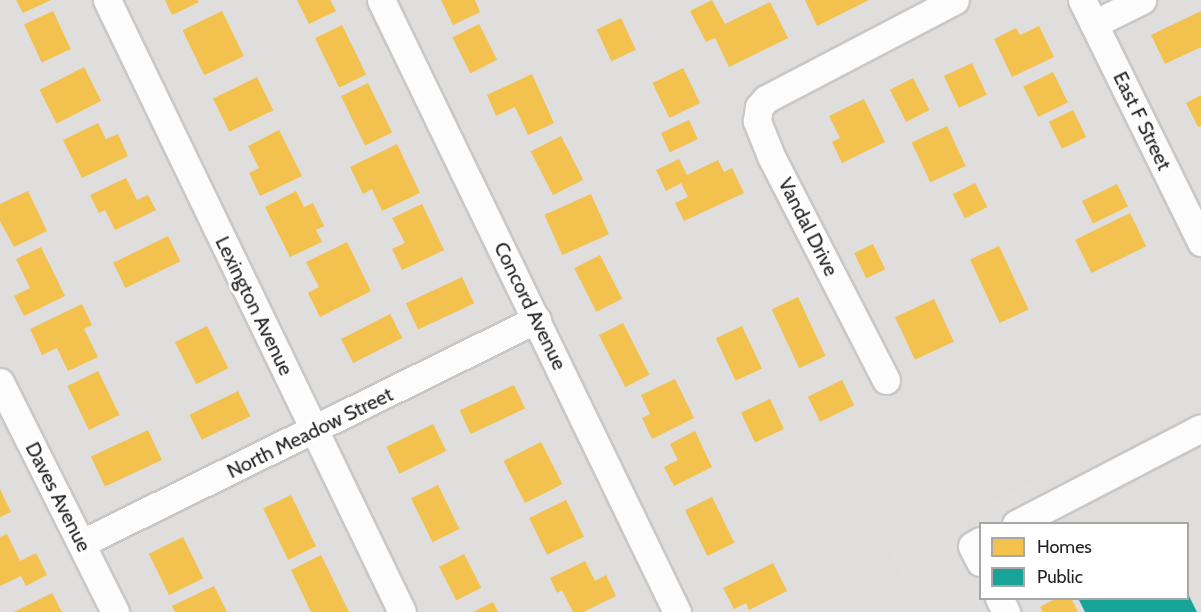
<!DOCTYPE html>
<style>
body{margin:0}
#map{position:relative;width:1201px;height:612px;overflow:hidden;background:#f0eeeb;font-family:Cabin,sans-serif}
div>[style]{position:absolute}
.residential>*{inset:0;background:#dfdedc}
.parking>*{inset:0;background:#e0dfde}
.homes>*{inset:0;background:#f2c14e;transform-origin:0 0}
.public>*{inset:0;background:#17a398}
.roads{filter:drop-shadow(2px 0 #c9c8c7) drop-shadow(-2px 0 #c9c8c7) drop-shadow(0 2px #c9c8c7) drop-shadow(0 -2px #c9c8c7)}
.minor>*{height:27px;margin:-13.5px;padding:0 13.5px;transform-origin:13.5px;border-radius:13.5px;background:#fdfcfc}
span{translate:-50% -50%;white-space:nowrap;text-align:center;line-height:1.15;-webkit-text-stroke:6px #fff;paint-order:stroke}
.street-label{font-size:20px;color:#222}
.legend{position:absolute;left:979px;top:522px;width:210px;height:78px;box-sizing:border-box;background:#fff;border:2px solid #a7a7a7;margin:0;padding:8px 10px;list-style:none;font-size:18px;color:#222}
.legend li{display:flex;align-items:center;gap:12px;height:30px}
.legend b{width:30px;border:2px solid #a7a7a7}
</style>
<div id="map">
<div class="residential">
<i style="clip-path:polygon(evenodd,0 0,1201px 0,1201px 612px,0 612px,0 0,980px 524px,1188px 524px,1188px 598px,980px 598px,980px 524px)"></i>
</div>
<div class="parking">
<i style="clip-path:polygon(1033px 481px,1046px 508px,1016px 523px,989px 524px,981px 507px)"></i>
<i style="clip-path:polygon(958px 517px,980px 562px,980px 598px,999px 599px,1006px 612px,902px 612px,894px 596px,909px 588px,890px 551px)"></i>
</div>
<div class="homes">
<i style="clip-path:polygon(16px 0,51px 0,23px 13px)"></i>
<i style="clip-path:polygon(165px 0,197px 0,199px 2px,172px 15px)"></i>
<i style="clip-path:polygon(297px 0,330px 0,336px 11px,309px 24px)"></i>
<i style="clip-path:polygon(441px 0,475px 0,480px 12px,453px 25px)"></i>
<i style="clip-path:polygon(712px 0,725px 24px,770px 2px,788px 38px,729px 67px,715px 38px,706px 42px,690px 11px)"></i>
<i style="clip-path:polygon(805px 0,869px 0,817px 26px)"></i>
<i style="left:53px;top:11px;width:42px;height:32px;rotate:65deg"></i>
<i style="left:222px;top:11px;width:50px;height:44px;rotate:64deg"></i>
<i style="clip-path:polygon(1201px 11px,1201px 47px,1165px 64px,1151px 35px)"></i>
<i style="left:621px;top:18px;width:35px;height:27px;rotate:65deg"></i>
<i style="left:479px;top:24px;width:40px;height:30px;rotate:63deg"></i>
<i style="left:342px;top:25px;width:55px;height:30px;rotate:64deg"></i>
<i style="clip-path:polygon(1039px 26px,1054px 57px,1012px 77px,994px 39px,1016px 28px,1020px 35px)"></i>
<i style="left:972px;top:63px;width:35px;height:31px;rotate:65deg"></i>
<i style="left:84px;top:67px;width:38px;height:50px;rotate:63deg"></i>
<i style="left:683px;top:68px;width:39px;height:34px;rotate:64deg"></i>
<i style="left:1053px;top:72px;width:34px;height:33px;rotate:64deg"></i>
<i style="clip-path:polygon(532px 74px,554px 123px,528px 135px,515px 107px,496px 116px,487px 95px)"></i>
<i style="left:257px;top:77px;width:37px;height:49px;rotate:64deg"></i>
<i style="left:913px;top:78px;width:36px;height:26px;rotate:63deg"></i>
<i style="left:368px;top:83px;width:55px;height:30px;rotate:64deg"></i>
<i style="clip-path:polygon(1201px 95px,1201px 126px,1198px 127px,1186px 103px)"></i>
<i style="clip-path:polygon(864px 99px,885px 142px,842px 163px,832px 142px,840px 138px,829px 116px)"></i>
<i style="left:1073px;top:110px;width:30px;height:27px;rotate:64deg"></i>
<i style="left:689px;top:120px;width:21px;height:31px;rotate:65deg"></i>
<i style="clip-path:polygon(98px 123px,106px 139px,118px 134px,128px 156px,82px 178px,63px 140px)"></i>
<i style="left:947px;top:126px;width:44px;height:39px;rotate:65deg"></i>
<i style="clip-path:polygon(279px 130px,302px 176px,260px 196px,249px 173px,259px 168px,248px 146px)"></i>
<i style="left:561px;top:136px;width:49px;height:34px;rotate:63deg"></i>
<i style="clip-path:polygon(397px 144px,420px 193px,382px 211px,372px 189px,363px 194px,350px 167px)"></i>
<i style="clip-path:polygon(679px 159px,687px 175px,718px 160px,724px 172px,732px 168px,744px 193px,684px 221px,675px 203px,688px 197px,681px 183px,666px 191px,656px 170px)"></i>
<i style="clip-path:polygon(126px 178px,137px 200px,148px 195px,156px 210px,115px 230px,105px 210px,99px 213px,90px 195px)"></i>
<i style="left:975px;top:183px;width:27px;height:25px;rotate:63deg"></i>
<i style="left:1117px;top:184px;width:25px;height:39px;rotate:64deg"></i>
<i style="clip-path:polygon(28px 191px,47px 231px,14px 247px,0 221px,0 204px)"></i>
<i style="clip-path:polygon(296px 191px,304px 207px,313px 203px,324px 226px,316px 230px,322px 242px,290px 257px,265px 207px)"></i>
<i style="left:591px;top:194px;width:44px;height:51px;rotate:66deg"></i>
<i style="clip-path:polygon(422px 204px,444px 250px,402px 270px,392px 249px,405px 243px,392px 218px)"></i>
<i style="left:1130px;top:213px;width:37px;height:61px;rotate:64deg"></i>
<i style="left:168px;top:236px;width:28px;height:61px;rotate:64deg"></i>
<i style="clip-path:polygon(347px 242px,371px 291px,320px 317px,308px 293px,319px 287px,306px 262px)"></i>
<i style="left:873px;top:244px;width:28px;height:21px;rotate:64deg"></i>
<i style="left:999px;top:246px;width:70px;height:32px;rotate:65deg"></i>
<i style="clip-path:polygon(41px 247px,65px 296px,24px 316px,14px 296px,30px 288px,16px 259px)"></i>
<i style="left:600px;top:255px;width:49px;height:29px;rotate:63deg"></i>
<i style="left:462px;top:277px;width:29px;height:62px;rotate:65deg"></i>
<i style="left:798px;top:297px;width:65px;height:29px;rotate:65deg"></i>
<i style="left:934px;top:299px;width:47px;height:43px;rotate:65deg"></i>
<i style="clip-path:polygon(82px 304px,92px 325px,84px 329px,98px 357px,68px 371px,57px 348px,42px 355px,30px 329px)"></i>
<i style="left:390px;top:314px;width:27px;height:55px;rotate:63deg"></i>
<i style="left:623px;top:323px;width:58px;height:27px;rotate:63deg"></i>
<i style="left:207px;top:326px;width:47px;height:36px;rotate:63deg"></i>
<i style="left:742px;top:326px;width:47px;height:29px;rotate:65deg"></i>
<i style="left:98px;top:371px;width:49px;height:34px;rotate:64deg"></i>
<i style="clip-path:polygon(675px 379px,694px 418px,652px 439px,642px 418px,650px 414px,641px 395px)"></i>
<i style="left:842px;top:380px;width:28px;height:38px;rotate:64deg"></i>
<i style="left:514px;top:385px;width:26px;height:60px;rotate:65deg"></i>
<i style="left:238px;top:391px;width:28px;height:54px;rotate:64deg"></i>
<i style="left:770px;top:399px;width:33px;height:32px;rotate:65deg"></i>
<i style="left:433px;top:424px;width:30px;height:52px;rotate:64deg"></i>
<i style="left:148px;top:430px;width:33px;height:63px;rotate:65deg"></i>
<i style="clip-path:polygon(695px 431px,712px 467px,674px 486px,664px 467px,678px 460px,670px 444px)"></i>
<i style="left:541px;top:442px;width:47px;height:42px;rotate:63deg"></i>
<i style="left:438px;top:485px;width:49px;height:30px;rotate:64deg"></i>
<i style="clip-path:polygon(0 489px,11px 512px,0 517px)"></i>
<i style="left:291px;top:495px;width:57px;height:31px;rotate:64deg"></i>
<i style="left:712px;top:497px;width:51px;height:30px;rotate:64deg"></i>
<i style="left:566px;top:500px;width:41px;height:41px;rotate:64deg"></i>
<i style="clip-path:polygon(7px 534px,20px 561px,36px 553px,47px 575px,26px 586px,21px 576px,0 586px,0 537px)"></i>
<i style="left:183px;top:537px;width:46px;height:38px;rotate:64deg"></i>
<i style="left:464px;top:554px;width:38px;height:28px;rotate:63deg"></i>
<i style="clip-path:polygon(321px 555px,349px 612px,311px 612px,291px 570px)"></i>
<i style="clip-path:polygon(585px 561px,595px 581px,606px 575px,616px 596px,583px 612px,573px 612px,562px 590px,557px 593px,550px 578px)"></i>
<i style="clip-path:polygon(773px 563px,787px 591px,749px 610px,746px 603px,734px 609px,723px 588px)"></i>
<i style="clip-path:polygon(214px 586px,227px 612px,175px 612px,172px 606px)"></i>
<i style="clip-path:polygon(52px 593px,62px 612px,14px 612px)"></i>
<i style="clip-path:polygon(1057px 598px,1071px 598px,1078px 612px,1043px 612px,1040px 607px)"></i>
<i style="clip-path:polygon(493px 602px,498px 612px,473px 612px)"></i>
</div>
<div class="public">
<i style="clip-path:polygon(1188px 594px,1197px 612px,1085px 612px,1078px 598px,1188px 598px)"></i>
</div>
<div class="roads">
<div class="minor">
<i style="left:107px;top:0;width:679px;rotate:64.26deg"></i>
<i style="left:381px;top:0;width:680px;rotate:64.19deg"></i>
<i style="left:1082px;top:0;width:270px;rotate:63.8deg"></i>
<i style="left:1094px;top:24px;width:54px;rotate:-26.6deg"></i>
<i style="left:886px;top:380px;width:252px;rotate:-117.2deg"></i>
<i style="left:771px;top:156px;width:38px;rotate:-112deg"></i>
<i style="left:757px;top:121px;width:14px;rotate:-82deg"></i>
<i style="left:759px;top:107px;width:11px;rotate:-49deg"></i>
<i style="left:766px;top:99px;width:213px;rotate:-27.6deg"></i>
<i style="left:0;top:382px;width:257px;rotate:63.4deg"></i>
<i style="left:1016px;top:524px;width:208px;rotate:-27.4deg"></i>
<i style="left:980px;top:541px;width:9px;rotate:148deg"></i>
<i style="left:972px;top:546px;width:18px;rotate:63deg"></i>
<i style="left:82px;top:543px;width:507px;rotate:-26.21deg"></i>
<i style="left:999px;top:598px;width:16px;rotate:63deg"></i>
</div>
</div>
<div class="street-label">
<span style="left:1142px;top:121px;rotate:64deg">East F Street</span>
<span style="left:808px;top:227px;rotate:63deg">Vandal Drive</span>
<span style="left:254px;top:306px;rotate:64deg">Lexington Avenue</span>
<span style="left:530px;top:306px;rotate:64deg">Concord Avenue</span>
<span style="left:310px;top:433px;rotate:-26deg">North Meadow Street</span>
<span style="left:58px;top:497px;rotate:63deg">Daves Avenue</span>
</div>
<ul class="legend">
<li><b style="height:16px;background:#f2c14e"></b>Homes</li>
<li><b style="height:16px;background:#17a398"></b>Public</li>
</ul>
</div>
